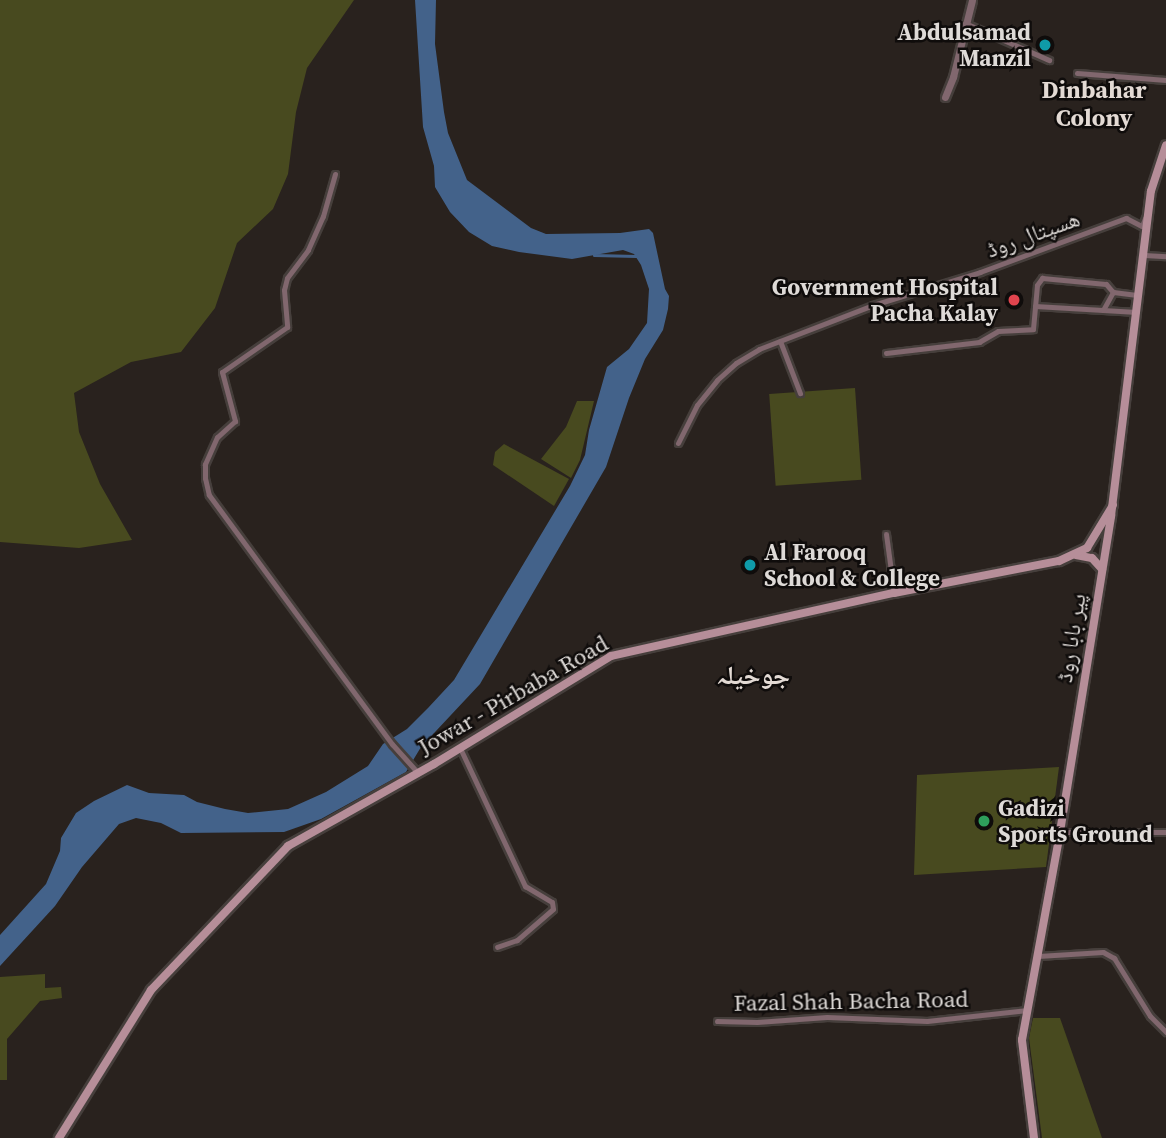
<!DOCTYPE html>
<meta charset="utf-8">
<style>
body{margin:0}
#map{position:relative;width:1166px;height:1138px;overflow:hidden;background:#29221e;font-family:"Source Serif 4","Noto Naskh Arabic",serif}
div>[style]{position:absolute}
.green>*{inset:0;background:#484a1f;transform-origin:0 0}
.water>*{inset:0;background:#43628a}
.stream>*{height:2.5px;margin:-1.25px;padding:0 1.25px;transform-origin:1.25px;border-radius:1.25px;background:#43628a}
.roads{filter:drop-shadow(2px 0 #463f3c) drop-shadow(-2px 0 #463f3c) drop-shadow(0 2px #463f3c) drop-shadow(0 -2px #463f3c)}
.minor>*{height:5px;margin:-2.5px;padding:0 2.5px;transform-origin:2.5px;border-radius:2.5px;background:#81676e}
.tertiary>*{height:7px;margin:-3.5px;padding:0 3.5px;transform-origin:3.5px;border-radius:3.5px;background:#81676e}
.secondary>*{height:8px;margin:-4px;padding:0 4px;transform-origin:4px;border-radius:4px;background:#b68e99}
.dots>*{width:19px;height:19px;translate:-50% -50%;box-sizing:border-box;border:4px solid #0f0c0b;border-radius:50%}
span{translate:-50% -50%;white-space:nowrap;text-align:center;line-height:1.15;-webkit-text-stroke:5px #0f0c0b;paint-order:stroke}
.poi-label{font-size:23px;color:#dedad7;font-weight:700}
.right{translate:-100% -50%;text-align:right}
.left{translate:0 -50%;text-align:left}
.street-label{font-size:23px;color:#dedad7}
.neighbourhood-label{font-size:24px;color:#e3dad4;font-weight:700}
.quarter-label{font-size:26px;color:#e3dad4;font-weight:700}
</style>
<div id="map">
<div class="green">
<i style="clip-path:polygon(0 0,354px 0,307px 68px,296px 112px,288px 174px,273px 209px,237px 243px,215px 308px,181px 352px,131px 362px,74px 393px,79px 432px,100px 484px,132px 540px,79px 548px,0 542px)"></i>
<i style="left:855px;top:388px;width:92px;height:86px;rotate:86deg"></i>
<i style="clip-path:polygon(577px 401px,594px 401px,580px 460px,571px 478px,541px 459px,566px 427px)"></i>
<i style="clip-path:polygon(504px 444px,569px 479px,554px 506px,493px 465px,495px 452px)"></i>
<i style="clip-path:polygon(1059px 767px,1046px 867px,914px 875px,917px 775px)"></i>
<i style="clip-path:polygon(45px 974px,45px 988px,61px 987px,62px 998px,40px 1001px,7px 1039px,7px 1080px,0 1080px,0 977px)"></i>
<i style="clip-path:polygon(1033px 1018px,1060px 1018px,1102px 1138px,1042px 1138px,1029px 1038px)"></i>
</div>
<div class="water">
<i style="clip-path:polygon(415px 0,436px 0,435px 44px,444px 112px,448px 133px,467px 180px,531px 228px,546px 234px,620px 233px,649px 229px,653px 233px,665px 289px,669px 296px,668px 309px,663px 330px,645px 359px,629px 398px,606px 467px,480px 684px,421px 747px,406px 772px,321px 819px,284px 832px,181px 833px,161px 823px,136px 818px,119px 824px,82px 867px,55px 906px,0 966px,0 935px,46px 884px,60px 851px,61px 838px,76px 813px,94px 801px,127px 785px,149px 793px,184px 795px,197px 802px,225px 809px,248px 813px,288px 809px,326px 792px,368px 766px,383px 744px,407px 729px,428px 708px,454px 680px,570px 486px,585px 455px,589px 430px,607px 367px,629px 349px,647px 323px,649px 289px,641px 265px,634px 254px,623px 250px,572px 259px,519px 252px,492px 246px,469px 232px,450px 212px,435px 187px,434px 166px,423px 127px)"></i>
</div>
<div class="stream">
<i style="left:594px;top:255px;width:42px;rotate:1.4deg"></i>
</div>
<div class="roads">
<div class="minor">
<i style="left:965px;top:23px;width:92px;rotate:23.8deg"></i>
<i style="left:1077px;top:73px;width:89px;rotate:4.5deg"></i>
<i style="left:335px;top:174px;width:44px;rotate:105.9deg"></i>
<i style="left:323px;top:216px;width:37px;rotate:114deg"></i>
<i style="left:308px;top:250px;width:35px;rotate:127deg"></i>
<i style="left:287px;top:278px;width:12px;rotate:104deg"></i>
<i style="left:284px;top:290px;width:37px;rotate:85deg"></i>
<i style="left:287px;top:327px;width:79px;rotate:145.3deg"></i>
<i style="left:222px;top:372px;width:51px;rotate:75.1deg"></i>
<i style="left:235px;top:421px;width:24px;rotate:138deg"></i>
<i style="left:217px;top:437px;width:30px;rotate:114deg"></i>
<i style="left:205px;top:464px;width:14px;rotate:90deg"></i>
<i style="left:205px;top:478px;width:17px;rotate:77deg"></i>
<i style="left:209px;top:495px;width:309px;rotate:53.7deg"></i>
<i style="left:392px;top:744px;width:39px;rotate:48deg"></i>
<i style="left:1144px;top:255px;width:22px;rotate:3deg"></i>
<i style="left:1035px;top:306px;width:102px;rotate:3.4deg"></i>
<i style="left:1103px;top:310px;width:21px;rotate:-61deg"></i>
<i style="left:780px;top:341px;width:56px;rotate:69deg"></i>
<i style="left:886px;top:353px;width:94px;rotate:-6.7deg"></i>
<i style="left:979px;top:342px;width:22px;rotate:-30deg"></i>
<i style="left:998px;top:331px;width:35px;rotate:-3deg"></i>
<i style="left:1033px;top:329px;width:44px;rotate:-84.8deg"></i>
<i style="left:1037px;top:285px;width:9px;rotate:-54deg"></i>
<i style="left:1042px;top:278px;width:64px;rotate:5.4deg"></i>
<i style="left:1106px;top:284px;width:11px;rotate:49deg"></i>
<i style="left:1113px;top:292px;width:26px;rotate:7deg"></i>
<i style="left:678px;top:443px;width:42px;rotate:-63.4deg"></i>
<i style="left:697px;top:405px;width:32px;rotate:-51deg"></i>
<i style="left:717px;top:380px;width:25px;rotate:-42deg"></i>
<i style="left:736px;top:363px;width:27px;rotate:-31deg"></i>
<i style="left:759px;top:349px;width:122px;rotate:-21.1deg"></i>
<i style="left:873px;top:305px;width:112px;rotate:-17.1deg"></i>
<i style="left:980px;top:272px;width:156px;rotate:-20.3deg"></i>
<i style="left:1126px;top:218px;width:18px;rotate:27deg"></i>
<i style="left:1142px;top:226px;width:9px;rotate:-69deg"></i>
<i style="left:886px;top:534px;width:60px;rotate:82.3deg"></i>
<i style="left:460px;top:748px;width:153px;rotate:64.8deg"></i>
<i style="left:525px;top:886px;width:31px;rotate:31deg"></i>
<i style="left:552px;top:902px;width:7px;rotate:82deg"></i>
<i style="left:553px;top:909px;width:48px;rotate:139.3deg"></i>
<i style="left:517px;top:940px;width:21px;rotate:161deg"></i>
<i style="left:1060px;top:832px;width:106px"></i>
<i style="left:1038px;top:956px;width:65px;rotate:-3.5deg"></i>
<i style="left:1103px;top:952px;width:13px;rotate:29deg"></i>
<i style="left:1114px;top:958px;width:68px;rotate:58.2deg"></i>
<i style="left:1150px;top:1016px;width:23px;rotate:45deg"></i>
<i style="left:717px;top:1021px;width:40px;rotate:1.4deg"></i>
<i style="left:757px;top:1022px;width:70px;rotate:-4.1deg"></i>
<i style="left:827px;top:1017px;width:100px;rotate:2.3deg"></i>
<i style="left:927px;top:1021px;width:101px;rotate:-6.3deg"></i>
</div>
<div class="tertiary">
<i style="left:945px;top:97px;width:22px;rotate:-68deg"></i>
<i style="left:953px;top:77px;width:79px;rotate:-76.1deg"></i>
</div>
<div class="secondary">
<i style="left:1076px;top:555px;width:16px;rotate:11deg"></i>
<i style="left:1092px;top:558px;width:15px;rotate:48deg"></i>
<i style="left:59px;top:1138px;width:174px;rotate:-58.1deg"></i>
<i style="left:151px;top:990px;width:199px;rotate:-46.4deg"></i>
<i style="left:288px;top:846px;width:167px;rotate:-29.3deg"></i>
<i style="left:434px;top:764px;width:207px;rotate:-31.4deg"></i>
<i style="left:611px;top:656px;width:290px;rotate:-12.6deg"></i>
<i style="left:894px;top:593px;width:168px;rotate:-11deg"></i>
<i style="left:1059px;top:561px;width:31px;rotate:-25deg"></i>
<i style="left:1087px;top:548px;width:50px;rotate:-58.8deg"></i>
<i style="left:1034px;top:1138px;width:99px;rotate:-97deg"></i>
<i style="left:1022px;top:1040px;width:211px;rotate:-79.6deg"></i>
<i style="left:1060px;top:832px;width:320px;rotate:-80.8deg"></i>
<i style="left:1111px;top:516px;width:327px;rotate:-83deg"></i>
<i style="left:1151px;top:191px;width:48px;rotate:-71.9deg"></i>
</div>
</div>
<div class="dots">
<i style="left:1045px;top:45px;background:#0f9aa8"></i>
<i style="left:1014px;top:300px;background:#e0444e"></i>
<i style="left:750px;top:565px;background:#0f9aa8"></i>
<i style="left:984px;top:821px;background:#2e9e5b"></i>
</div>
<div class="poi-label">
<span class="right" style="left:1031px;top:45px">Abdulsamad<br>Manzil</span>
<span class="right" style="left:998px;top:300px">Government Hospital<br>Pacha Kalay</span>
<span class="left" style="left:764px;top:565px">Al Farooq<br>School &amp; College</span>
<span class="left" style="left:998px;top:821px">Gadizi<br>Sports Ground</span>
</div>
<div class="street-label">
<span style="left:1033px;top:234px;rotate:-20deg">ھسپتال روڈ</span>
<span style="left:1071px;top:638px;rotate:-81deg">پیر بابا روڈ</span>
<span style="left:513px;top:695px;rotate:-30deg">Jowar - Pirbaba Road</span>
<span style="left:851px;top:1001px;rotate:-1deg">Fazal Shah Bacha Road</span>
</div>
<div class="neighbourhood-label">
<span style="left:1094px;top:104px">Dinbahar<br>Colony</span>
</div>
<div class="quarter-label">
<span style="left:753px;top:676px">جوخیلہ</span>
</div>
</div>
